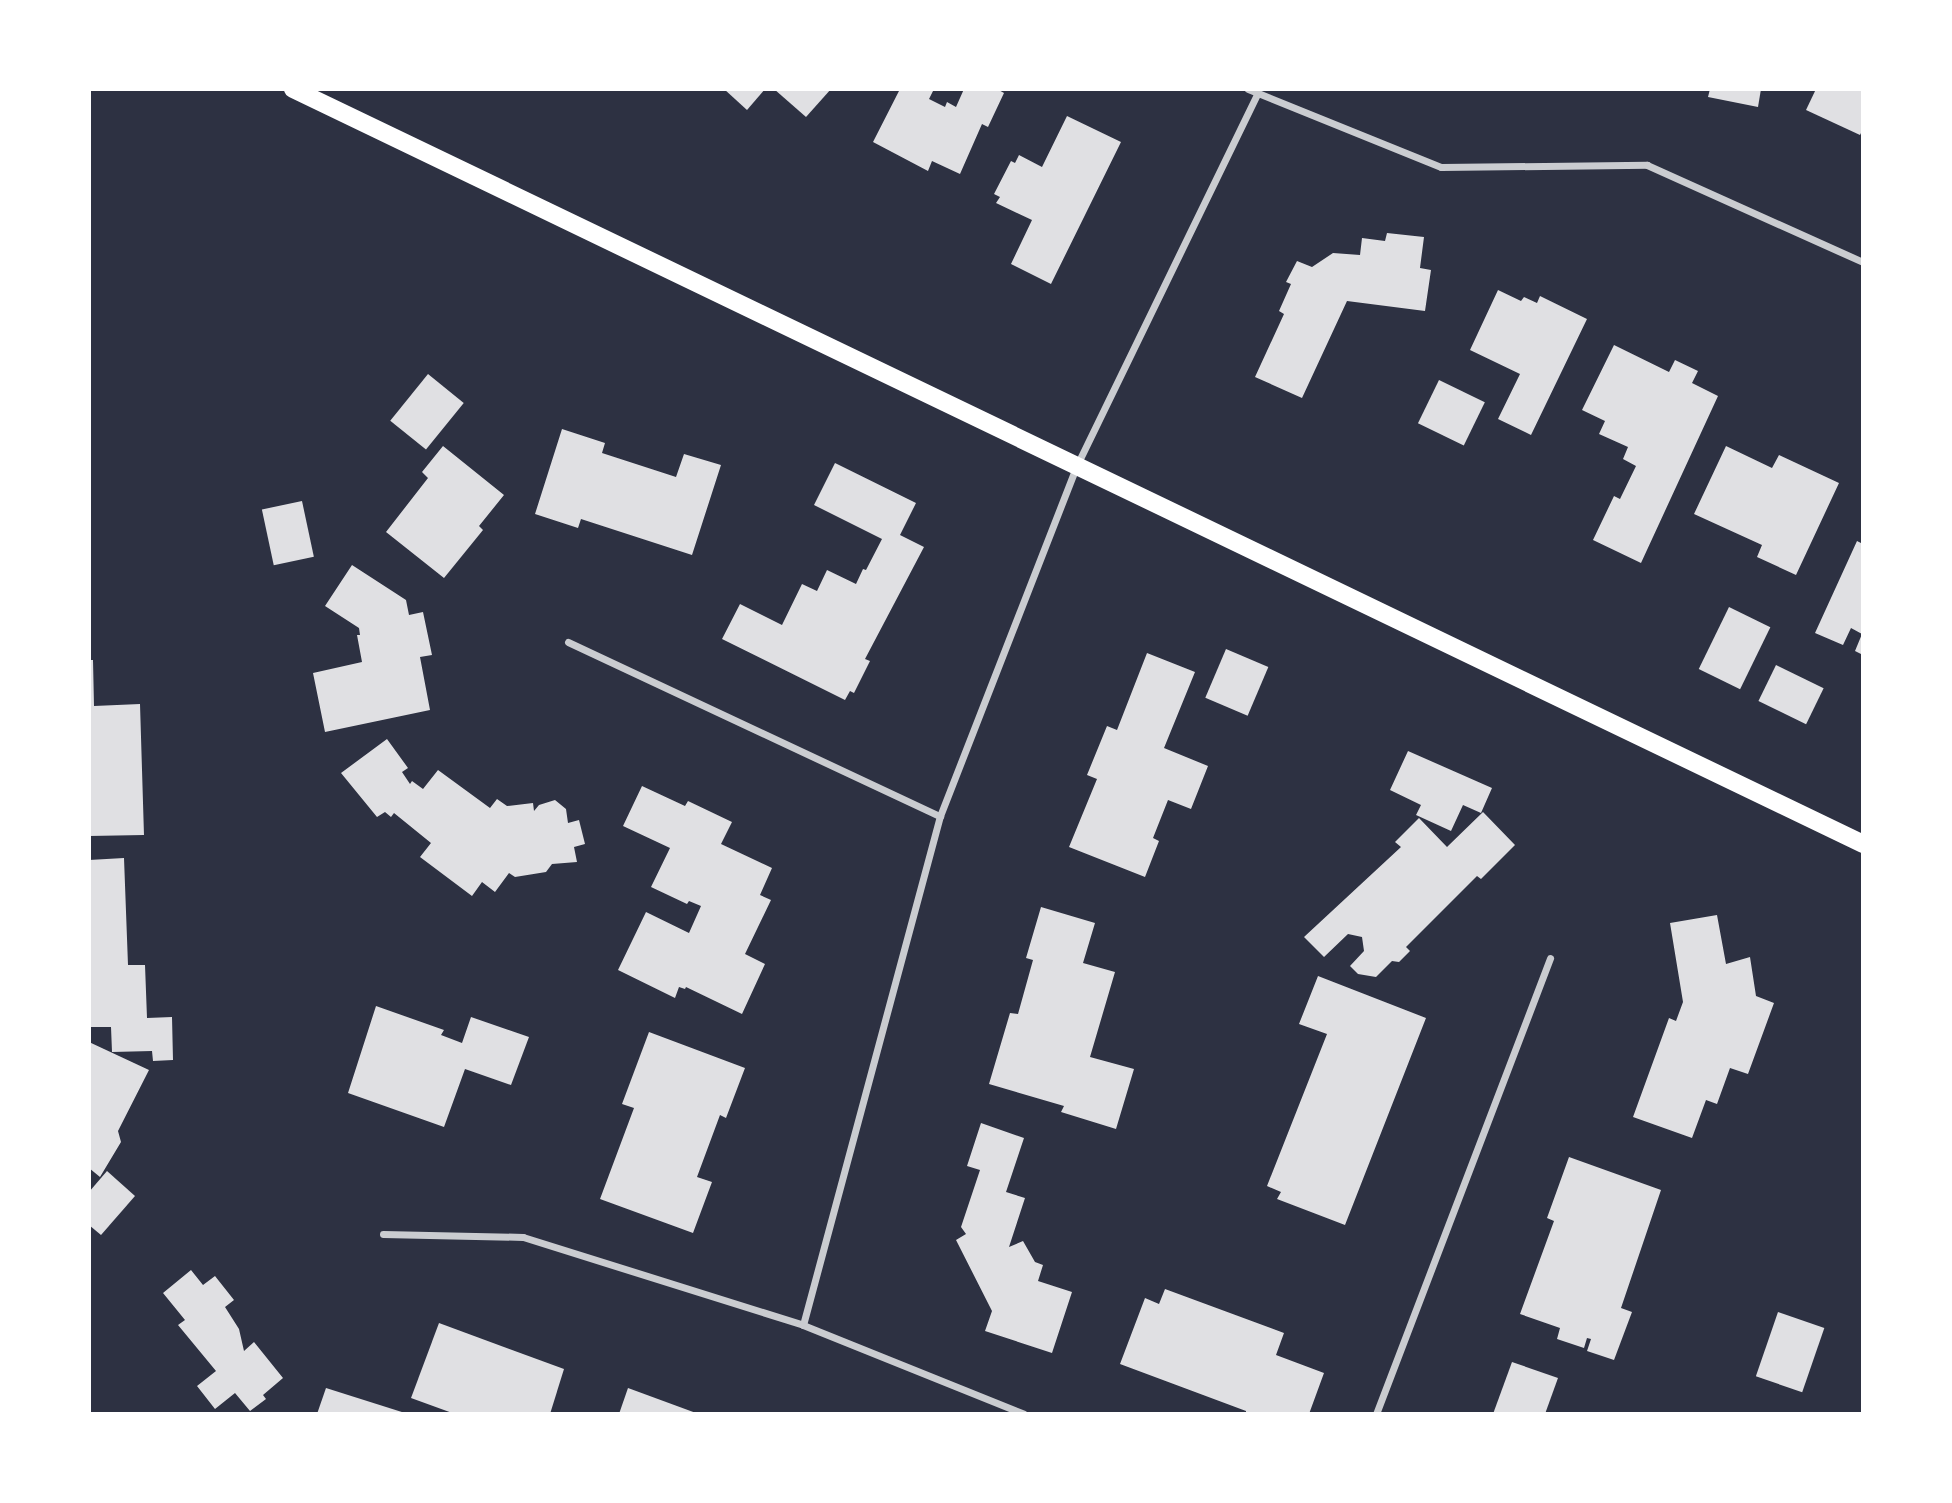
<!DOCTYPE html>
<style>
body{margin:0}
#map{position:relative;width:1952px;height:1503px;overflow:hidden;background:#2d3142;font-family:Figtree,sans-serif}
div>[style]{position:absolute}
.building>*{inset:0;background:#e0e0e3;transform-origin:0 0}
.minor>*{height:7px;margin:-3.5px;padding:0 3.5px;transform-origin:3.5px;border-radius:3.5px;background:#caccd0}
.primary>*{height:18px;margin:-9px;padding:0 9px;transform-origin:9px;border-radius:9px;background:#fff}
span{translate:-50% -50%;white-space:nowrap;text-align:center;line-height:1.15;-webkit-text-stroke:7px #fff;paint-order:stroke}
.frame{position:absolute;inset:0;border:91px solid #fff;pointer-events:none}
</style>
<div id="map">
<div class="building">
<i style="clip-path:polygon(724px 89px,765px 89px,747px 110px)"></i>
<i style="clip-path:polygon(774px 89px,831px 89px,806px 117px)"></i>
<i style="clip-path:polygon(900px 89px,934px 89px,929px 99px,945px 107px,947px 102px,956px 107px,964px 89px,997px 89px,1004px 93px,988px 127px,982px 124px,960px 174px,932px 161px,928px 171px,873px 142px)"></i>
<i style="clip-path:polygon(1710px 89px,1761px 89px,1758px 107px,1708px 97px)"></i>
<i style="clip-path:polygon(1816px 89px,1863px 89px,1863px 129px,1860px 135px,1806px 110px)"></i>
<i style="clip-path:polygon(1067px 116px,1121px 142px,1051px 284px,1011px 264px,1032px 220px,996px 203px,1000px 197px,994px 194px,1011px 161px,1015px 163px,1019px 155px,1042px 167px)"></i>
<i style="clip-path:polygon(1387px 233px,1424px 237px,1420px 268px,1431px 270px,1425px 311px,1347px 301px,1302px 398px,1255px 377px,1284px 314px,1279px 311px,1291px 284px,1286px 282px,1297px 261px,1312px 267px,1333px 253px,1360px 255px,1362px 238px,1385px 241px)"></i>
<i style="clip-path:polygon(1498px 290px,1521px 301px,1524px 297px,1537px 303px,1540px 296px,1587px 319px,1531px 435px,1498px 419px,1520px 374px,1470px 350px)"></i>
<i style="clip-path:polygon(1614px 345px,1669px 372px,1675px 360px,1698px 371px,1692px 383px,1718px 396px,1641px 563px,1593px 540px,1614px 496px,1620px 499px,1636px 466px,1623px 459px,1628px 447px,1599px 434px,1605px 421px,1582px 410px)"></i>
<i style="left:428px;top:374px;width:46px;height:60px;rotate:39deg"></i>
<i style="left:1439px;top:380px;width:51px;height:48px;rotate:26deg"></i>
<i style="clip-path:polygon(562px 429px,605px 443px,602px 453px,676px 477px,684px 454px,721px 465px,692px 555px,581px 519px,578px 528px,535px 514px)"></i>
<i style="clip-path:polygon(443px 446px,504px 495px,479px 526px,483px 530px,444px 578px,386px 532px,428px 478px,422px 472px)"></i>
<i style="clip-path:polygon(1726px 446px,1772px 468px,1779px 455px,1839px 483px,1796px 575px,1757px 557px,1762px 545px,1694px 514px)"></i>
<i style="clip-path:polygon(835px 463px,916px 503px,900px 535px,924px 547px,865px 659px,870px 661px,854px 693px,850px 691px,845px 700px,722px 639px,740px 604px,782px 625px,802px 584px,817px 591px,827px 570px,856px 584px,863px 569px,866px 570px,882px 539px,814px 505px)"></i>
<i style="left:302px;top:501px;width:57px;height:41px;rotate:78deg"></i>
<i style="clip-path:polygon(1857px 541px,1863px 544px,1863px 655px,1855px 651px,1862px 634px,1851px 628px,1843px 645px,1815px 633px)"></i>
<i style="clip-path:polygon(352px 565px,406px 600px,409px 615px,423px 612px,432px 655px,420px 657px,430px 710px,325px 732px,313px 673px,362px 662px,357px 635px,360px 635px,359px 628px,325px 606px)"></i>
<i style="left:1729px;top:607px;width:46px;height:69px;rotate:26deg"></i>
<i style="left:1226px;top:649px;width:46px;height:53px;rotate:23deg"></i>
<i style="clip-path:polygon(1147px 653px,1195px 672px,1164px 748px,1208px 766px,1191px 809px,1168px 800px,1153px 838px,1159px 841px,1145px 877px,1069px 847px,1097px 779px,1087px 775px,1107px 726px,1117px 730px)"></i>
<i style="clip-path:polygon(89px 660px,93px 660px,94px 706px,140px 704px,144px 835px,89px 836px)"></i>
<i style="left:1776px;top:665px;width:53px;height:40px;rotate:26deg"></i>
<i style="clip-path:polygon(387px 739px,408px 768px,402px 772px,410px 784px,412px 781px,423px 789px,438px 770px,490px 808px,497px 799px,507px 806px,533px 803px,534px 811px,539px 805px,555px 800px,566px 809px,568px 823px,579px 820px,585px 844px,574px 847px,577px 862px,552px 864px,546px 872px,515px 877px,509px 873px,495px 892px,482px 882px,472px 896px,420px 857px,431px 843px,394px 813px,391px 817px,385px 812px,377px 817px,341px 773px)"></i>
<i style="clip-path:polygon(1408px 751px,1492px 788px,1481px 813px,1463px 805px,1451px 831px,1416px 815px,1421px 805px,1390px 790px)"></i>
<i style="clip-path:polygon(642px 786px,685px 806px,688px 801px,732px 822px,721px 844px,772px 868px,760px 895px,771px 900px,745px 954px,765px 964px,742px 1014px,686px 987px,685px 989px,679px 987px,675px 998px,618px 970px,646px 912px,689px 933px,701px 906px,689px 901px,687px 904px,651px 887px,670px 848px,623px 826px)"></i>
<i style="clip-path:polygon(1483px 812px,1515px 845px,1481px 879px,1477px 876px,1406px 947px,1410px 951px,1399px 962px,1392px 961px,1376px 977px,1358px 974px,1350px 966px,1364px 951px,1362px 937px,1348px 934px,1324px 957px,1304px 937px,1401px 847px,1395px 842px,1419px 818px,1447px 847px)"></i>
<i style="clip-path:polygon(124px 858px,128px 965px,145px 965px,147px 1018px,172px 1017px,173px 1060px,153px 1061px,152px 1051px,112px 1052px,111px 1027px,89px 1027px,89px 860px)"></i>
<i style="clip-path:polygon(1041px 907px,1095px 923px,1083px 963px,1115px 972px,1090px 1057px,1134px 1069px,1116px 1129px,1061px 1112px,1064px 1106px,989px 1084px,1010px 1013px,1018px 1014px,1033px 960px,1026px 958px)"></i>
<i style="clip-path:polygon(1717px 915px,1726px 964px,1750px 957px,1756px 996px,1774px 1003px,1748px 1074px,1730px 1068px,1717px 1104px,1706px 1100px,1692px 1138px,1633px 1117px,1669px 1018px,1676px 1021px,1683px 1002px,1670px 923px)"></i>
<i style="clip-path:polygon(1318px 976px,1426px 1018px,1345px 1225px,1277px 1199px,1281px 1192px,1267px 1186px,1327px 1034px,1299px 1024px)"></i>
<i style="clip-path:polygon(376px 1006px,444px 1030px,441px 1035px,462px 1043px,471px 1017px,529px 1037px,511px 1085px,465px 1069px,444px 1127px,348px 1093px)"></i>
<i style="clip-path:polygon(649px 1032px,745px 1068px,726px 1118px,720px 1115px,697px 1177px,712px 1182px,693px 1233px,600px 1199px,634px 1108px,622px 1104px)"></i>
<i style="clip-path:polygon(89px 1042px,149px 1070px,118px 1131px,121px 1142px,100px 1177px,89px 1168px)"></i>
<i style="clip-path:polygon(981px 1123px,1024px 1138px,1006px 1192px,1025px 1198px,1009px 1247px,1023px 1241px,1035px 1262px,1043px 1265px,1038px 1281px,1072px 1292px,1052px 1353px,985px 1331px,992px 1311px,956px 1240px,966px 1234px,961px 1227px,980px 1170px,967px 1166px)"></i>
<i style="clip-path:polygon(1569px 1157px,1661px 1190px,1621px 1308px,1632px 1312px,1614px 1360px,1587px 1351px,1591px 1339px,1587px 1338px,1584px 1348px,1557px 1339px,1560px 1328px,1520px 1314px,1554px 1221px,1547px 1218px)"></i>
<i style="clip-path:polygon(107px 1171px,135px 1196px,101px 1235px,89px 1225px,89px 1192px)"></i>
<i style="clip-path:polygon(191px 1270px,203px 1285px,215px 1276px,234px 1300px,225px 1307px,239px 1329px,244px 1351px,254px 1342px,283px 1378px,263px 1395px,266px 1399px,250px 1411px,235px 1393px,215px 1409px,197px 1386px,216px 1371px,178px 1325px,185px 1320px,163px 1293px)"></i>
<i style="clip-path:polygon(1165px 1289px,1284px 1333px,1276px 1355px,1324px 1373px,1309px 1414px,1246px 1414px,1246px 1411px,1120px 1364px,1145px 1298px,1159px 1304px)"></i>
<i style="left:1778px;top:1312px;width:49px;height:68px;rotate:19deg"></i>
<i style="clip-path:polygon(439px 1323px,564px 1369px,550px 1414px,455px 1414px,411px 1398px)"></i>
<i style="clip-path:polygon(1512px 1362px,1558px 1378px,1545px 1414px,1493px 1414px)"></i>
<i style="clip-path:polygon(326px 1388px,405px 1413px,405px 1414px,317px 1414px)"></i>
<i style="clip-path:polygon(628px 1388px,696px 1413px,696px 1414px,619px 1414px)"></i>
</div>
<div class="minor">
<i style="left:1248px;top:89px;width:208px;rotate:22deg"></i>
<i style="left:1441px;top:167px;width:206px;rotate:-0.6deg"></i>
<i style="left:1647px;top:165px;width:237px;rotate:24.2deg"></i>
<i style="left:568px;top:642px;width:411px;rotate:25.1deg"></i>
<i style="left:383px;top:1234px;width:140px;rotate:1.2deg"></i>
<i style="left:523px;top:1237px;width:294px;rotate:17.4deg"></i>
<i style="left:803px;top:1325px;width:238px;rotate:21.9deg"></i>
<i style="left:803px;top:1325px;width:527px;rotate:-74.94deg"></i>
<i style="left:940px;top:816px;width:375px;rotate:-68.7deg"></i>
<i style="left:1076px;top:467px;width:415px;rotate:-64.1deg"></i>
<i style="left:1376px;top:1414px;width:488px;rotate:-69.1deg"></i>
</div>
<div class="primary">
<i style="left:293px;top:89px;width:1742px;rotate:25.68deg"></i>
</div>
<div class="frame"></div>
</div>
